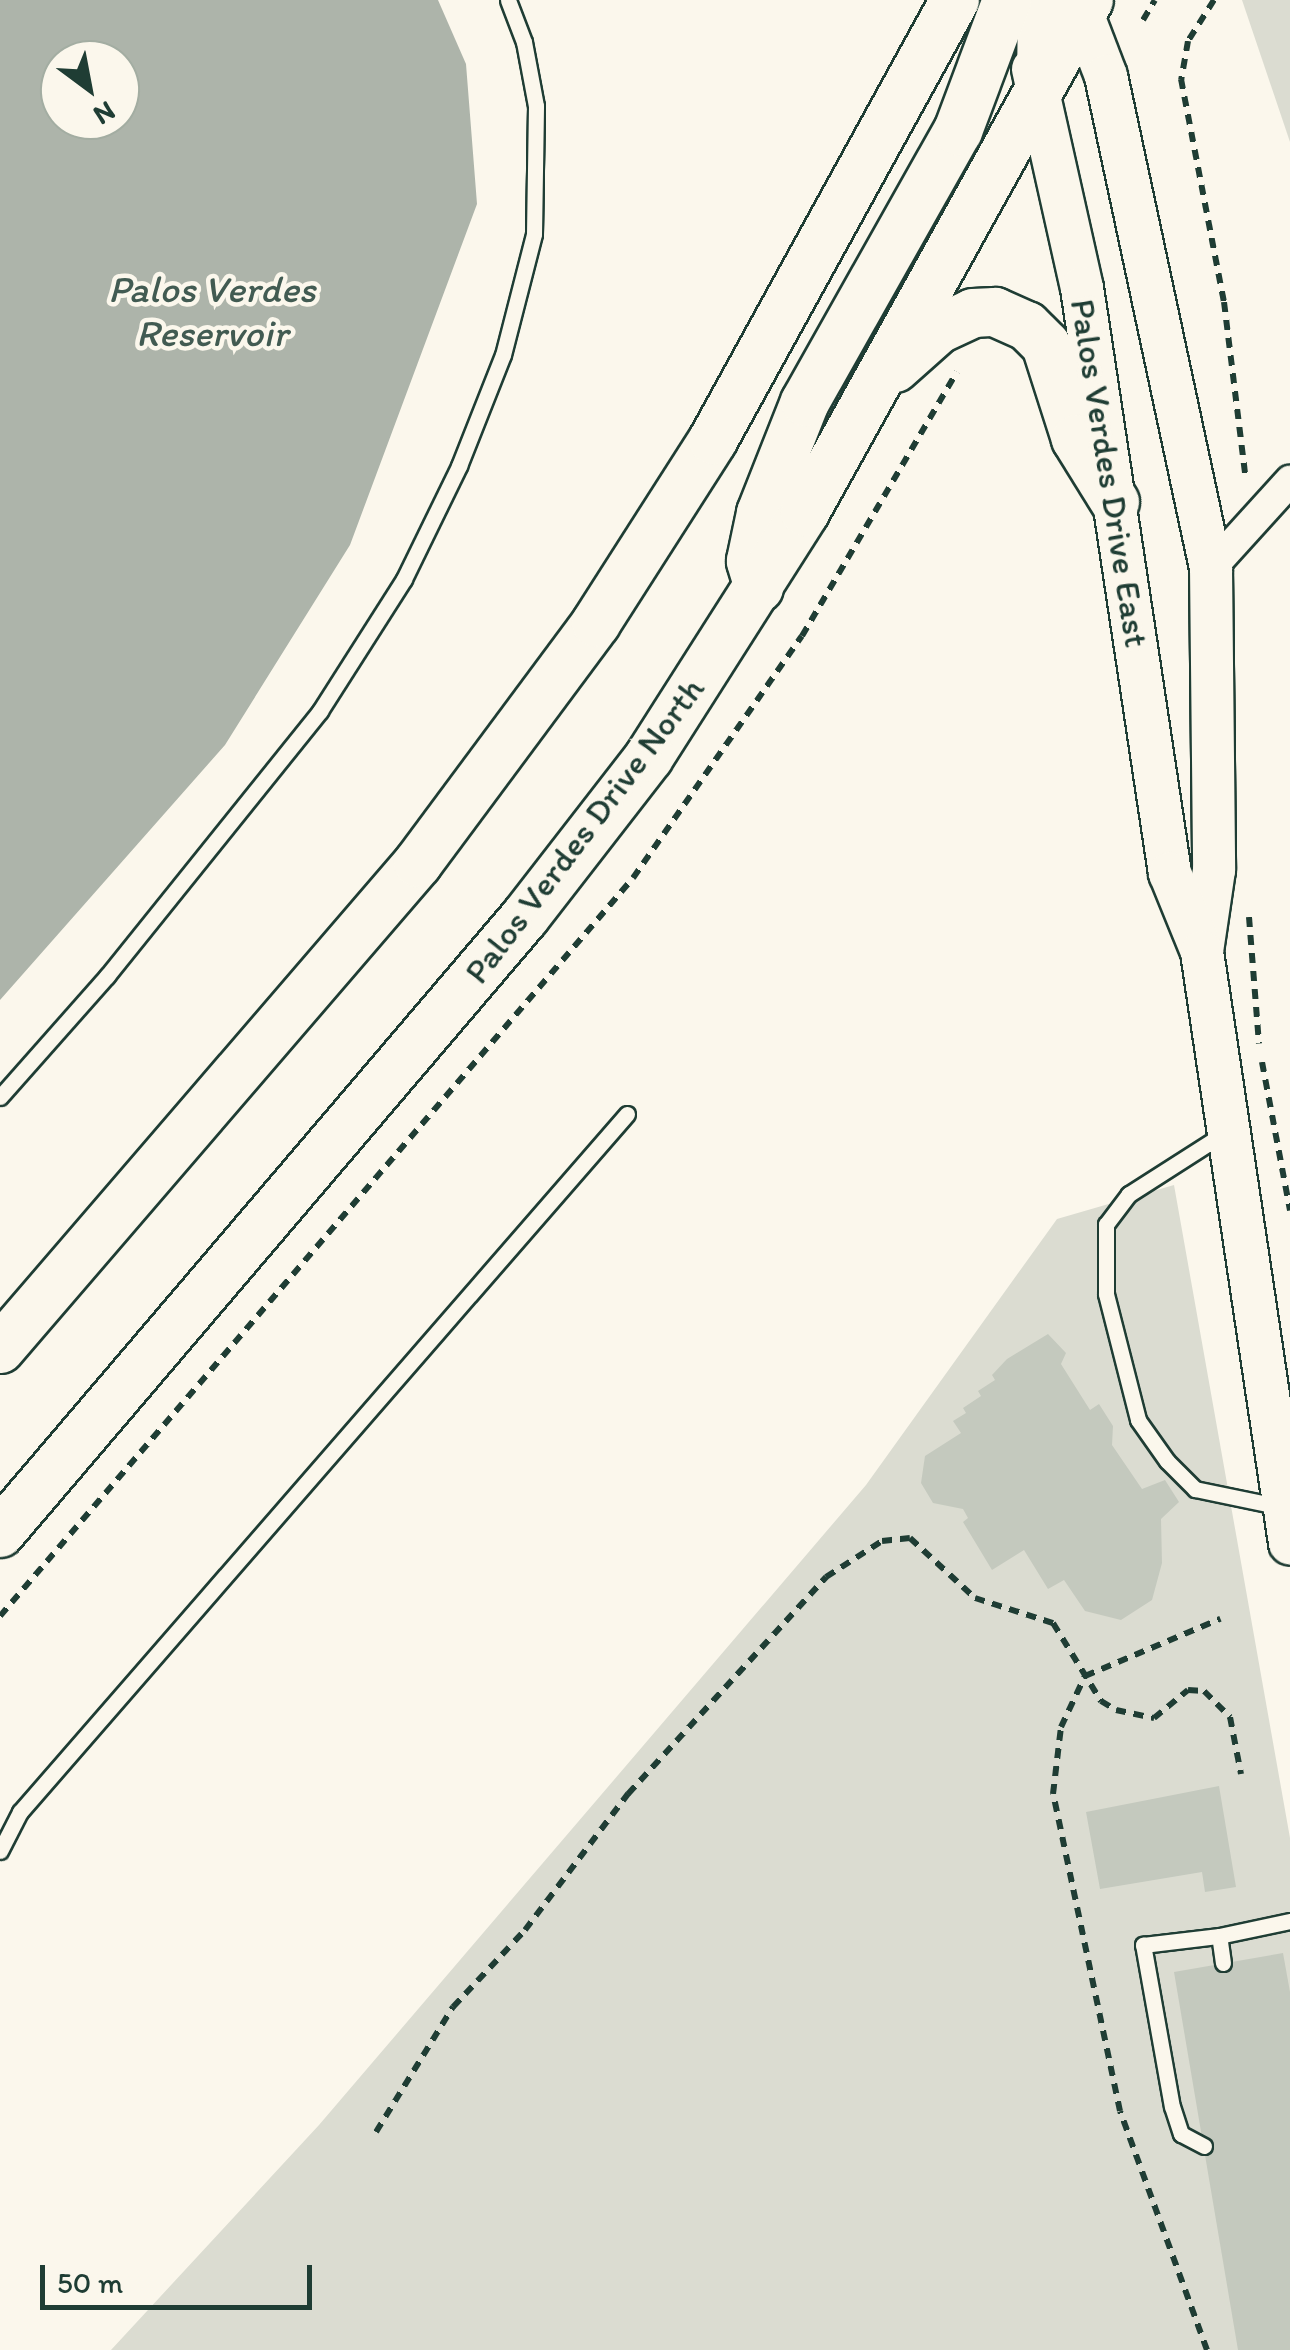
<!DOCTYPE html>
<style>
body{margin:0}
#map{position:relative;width:1290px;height:2350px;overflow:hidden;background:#fbf7ec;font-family:Itim,sans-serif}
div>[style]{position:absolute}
.green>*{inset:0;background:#dbdcd1}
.water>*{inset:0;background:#adb4aa}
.building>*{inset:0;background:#c4c9be}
.path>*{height:6px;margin-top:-3px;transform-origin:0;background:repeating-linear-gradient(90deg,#1f3d34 0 10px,transparent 0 18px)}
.roads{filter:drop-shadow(2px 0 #1f3d34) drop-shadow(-2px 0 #1f3d34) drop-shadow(0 2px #1f3d34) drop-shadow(0 -2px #1f3d34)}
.lane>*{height:15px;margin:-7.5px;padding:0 7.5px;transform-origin:7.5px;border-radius:7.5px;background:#fbf7ec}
.street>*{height:30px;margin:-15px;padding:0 15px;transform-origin:15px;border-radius:15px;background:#fbf7ec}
.secondary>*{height:42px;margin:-21px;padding:0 21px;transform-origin:21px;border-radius:21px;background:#fbf7ec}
.primary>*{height:48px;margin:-24px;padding:0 24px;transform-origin:24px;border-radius:24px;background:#fbf7ec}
span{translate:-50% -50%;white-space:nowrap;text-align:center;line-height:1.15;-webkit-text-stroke:9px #fbf7ec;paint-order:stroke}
.street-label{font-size:35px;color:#1f3d34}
.water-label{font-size:38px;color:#425b52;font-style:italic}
.north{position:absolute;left:40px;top:40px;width:100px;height:100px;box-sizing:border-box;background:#fbf7ec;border:2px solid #a3ada2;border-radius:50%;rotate:148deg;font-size:28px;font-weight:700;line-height:40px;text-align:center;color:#1f3d34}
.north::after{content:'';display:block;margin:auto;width:35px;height:45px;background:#1f3d34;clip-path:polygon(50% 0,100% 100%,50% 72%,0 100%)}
.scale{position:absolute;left:40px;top:2265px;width:272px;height:45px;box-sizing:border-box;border:5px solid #1f3d34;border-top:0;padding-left:12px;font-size:30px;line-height:35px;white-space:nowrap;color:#1f3d34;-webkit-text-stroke:8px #fbf7ec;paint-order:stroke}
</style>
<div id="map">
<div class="green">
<i style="clip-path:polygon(1242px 0,1290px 0,1290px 142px)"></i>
<i style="clip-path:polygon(1174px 1185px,1290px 1838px,1290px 2350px,111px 2350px,319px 2125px,866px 1485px,1057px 1219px)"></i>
</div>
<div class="water">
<i style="clip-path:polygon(evenodd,0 0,438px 0,466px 64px,477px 204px,350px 545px,225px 745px,0 1000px,0 0,60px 60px,120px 60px,120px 120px,60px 120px,60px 60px)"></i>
</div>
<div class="building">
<i style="clip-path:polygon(1048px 1334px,1066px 1353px,1061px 1364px,1090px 1410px,1099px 1404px,1113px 1426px,1112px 1445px,1142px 1489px,1165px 1480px,1179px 1502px,1161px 1519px,1162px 1563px,1152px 1600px,1121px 1620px,1085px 1611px,1064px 1580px,1048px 1589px,1024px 1550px,992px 1570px,963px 1522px,968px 1518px,963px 1509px,933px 1503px,921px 1483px,925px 1456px,961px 1433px,953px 1421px,966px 1413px,963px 1408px,981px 1396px,978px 1391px,995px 1380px,992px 1375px,1007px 1359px)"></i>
<i style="clip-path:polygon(1219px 1786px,1236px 1887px,1205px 1892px,1202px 1872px,1100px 1889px,1086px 1812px)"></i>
<i style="clip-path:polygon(1283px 1953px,1290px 1992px,1290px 2350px,1238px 2350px,1174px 1972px)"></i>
</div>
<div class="path">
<i style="left:1214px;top:0;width:49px;rotate:122.4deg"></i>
<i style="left:1188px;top:41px;width:39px;rotate:100deg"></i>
<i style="left:1181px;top:79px;width:227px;rotate:79.1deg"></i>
<i style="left:1224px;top:302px;width:179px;rotate:83deg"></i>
<i style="left:1143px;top:20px;width:23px;rotate:-59deg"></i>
<i style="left:1249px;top:917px;width:127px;rotate:85.5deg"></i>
<i style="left:1262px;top:1062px;width:151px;rotate:79.3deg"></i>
<i style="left:0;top:1616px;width:972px;rotate:-49.38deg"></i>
<i style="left:633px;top:878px;width:295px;rotate:-55.1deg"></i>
<i style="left:802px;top:636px;width:306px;rotate:-59.6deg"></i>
<i style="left:376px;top:2132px;width:147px;rotate:-58.4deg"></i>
<i style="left:453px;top:2007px;width:105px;rotate:-46.9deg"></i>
<i style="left:525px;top:1930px;width:171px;rotate:-52.9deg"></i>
<i style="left:628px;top:1794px;width:294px;rotate:-47.6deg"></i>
<i style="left:826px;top:1577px;width:67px;rotate:-32.7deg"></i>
<i style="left:882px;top:1541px;width:28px;rotate:-6deg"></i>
<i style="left:910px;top:1538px;width:88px;rotate:42.7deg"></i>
<i style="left:975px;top:1598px;width:82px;rotate:17.8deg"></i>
<i style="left:1053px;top:1623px;width:92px;rotate:58.4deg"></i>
<i style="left:1101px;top:1701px;width:17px;rotate:31deg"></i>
<i style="left:1116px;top:1710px;width:39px;rotate:12deg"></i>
<i style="left:1154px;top:1718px;width:44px;rotate:-39.5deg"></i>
<i style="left:1188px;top:1690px;width:16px;rotate:4deg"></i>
<i style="left:1204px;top:1691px;width:37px;rotate:45deg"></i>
<i style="left:1230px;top:1717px;width:58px;rotate:79.1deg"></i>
<i style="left:1207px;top:2350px;width:254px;rotate:-110deg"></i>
<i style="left:1120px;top:2111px;width:324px;rotate:-101.9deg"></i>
<i style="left:1053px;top:1794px;width:67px;rotate:-83.2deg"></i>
<i style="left:1061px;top:1727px;width:56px;rotate:-64.8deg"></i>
<i style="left:1085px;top:1676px;width:147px;rotate:-22.9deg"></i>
</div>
<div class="roads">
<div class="lane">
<i style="left:0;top:1097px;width:162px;rotate:-48.5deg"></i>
<i style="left:107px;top:976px;width:340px;rotate:-51.2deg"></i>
<i style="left:320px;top:711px;width:156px;rotate:-57.5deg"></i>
<i style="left:404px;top:579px;width:126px;rotate:-64deg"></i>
<i style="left:459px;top:466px;width:119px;rotate:-68.4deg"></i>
<i style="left:503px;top:355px;width:125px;rotate:-75.6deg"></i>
<i style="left:534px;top:234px;width:128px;rotate:-89.1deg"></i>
<i style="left:536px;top:106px;width:65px;rotate:-100.6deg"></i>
<i style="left:524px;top:42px;width:45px;rotate:-110.9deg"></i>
<i style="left:1223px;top:1134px;width:112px;rotate:147.4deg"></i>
<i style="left:1129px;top:1194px;width:38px;rotate:127deg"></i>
<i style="left:1106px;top:1224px;width:70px;rotate:90deg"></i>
<i style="left:1106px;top:1294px;width:130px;rotate:75.7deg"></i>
<i style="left:1138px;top:1420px;width:50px;rotate:54.7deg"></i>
<i style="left:1167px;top:1461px;width:40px;rotate:45deg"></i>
<i style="left:1195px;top:1489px;width:89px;rotate:11.7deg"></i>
<i style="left:0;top:1851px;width:44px;rotate:-62.9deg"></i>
<i style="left:20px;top:1812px;width:925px;rotate:-48.99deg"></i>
<i style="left:1223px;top:1963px;width:27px;rotate:-98deg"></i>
<i style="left:1219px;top:1936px;width:73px;rotate:-11.9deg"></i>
<i style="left:1204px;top:2146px;width:26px;rotate:-152deg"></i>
<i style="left:1181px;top:2134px;width:28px;rotate:-108deg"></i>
<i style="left:1172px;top:2107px;width:165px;rotate:-100.1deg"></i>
<i style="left:1143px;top:1945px;width:77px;rotate:-6.8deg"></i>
</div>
<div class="street">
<i style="left:1211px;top:568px;width:118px;rotate:-47.8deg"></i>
</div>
<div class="secondary">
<i style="left:1077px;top:0;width:81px;rotate:69.1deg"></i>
<i style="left:1106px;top:76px;width:503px;rotate:77.95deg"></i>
<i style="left:1211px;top:568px;width:302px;rotate:89.4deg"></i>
<i style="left:1214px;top:870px;width:82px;rotate:98.4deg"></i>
<i style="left:1033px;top:69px;width:224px;rotate:77.4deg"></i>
<i style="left:1082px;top:288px;width:592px;rotate:81.45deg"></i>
<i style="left:1170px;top:873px;width:85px;rotate:67.9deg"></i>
<i style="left:1202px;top:952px;width:598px;rotate:81.53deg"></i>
</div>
<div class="primary">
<i style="left:1041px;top:84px;width:84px;rotate:-89.3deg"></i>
<i style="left:895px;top:368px;width:59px;rotate:-41.6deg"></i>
<i style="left:939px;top:329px;width:38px;rotate:-25deg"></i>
<i style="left:973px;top:313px;width:22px;rotate:-3deg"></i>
<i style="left:995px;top:312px;width:35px;rotate:24deg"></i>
<i style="left:1027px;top:326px;width:27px;rotate:45deg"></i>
<i style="left:1046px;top:345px;width:99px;rotate:72.3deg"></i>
<i style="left:1076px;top:439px;width:74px;rotate:58.2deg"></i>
<i style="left:759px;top:588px;width:28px;rotate:-107deg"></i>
<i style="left:751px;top:561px;width:49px;rotate:-78.2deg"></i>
<i style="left:761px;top:513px;width:119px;rotate:-68.4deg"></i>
<i style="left:805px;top:402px;width:311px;rotate:-60.6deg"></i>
<i style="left:958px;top:131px;width:140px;rotate:-69.5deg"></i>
<i style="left:0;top:1349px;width:641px;rotate:-49.3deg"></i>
<i style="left:418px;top:863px;width:299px;rotate:-53.4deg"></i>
<i style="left:596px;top:623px;width:217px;rotate:-57.4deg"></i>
<i style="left:713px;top:440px;width:502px;rotate:-61.19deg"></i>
<i style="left:0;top:1533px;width:809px;rotate:-49.56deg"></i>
<i style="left:525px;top:917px;width:202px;rotate:-52.2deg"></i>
<i style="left:649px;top:757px;width:290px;rotate:-57.5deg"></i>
<i style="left:805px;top:512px;width:585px;rotate:-60.98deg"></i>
</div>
</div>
<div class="street-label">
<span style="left:1110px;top:473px;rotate:81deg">Palos Verdes Drive East</span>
<span style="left:584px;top:830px;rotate:-53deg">Palos Verdes Drive North</span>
</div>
<div class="water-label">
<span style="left:212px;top:312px">Palos Verdes<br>Reservoir</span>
</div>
<div class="north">N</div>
<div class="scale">50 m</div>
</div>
